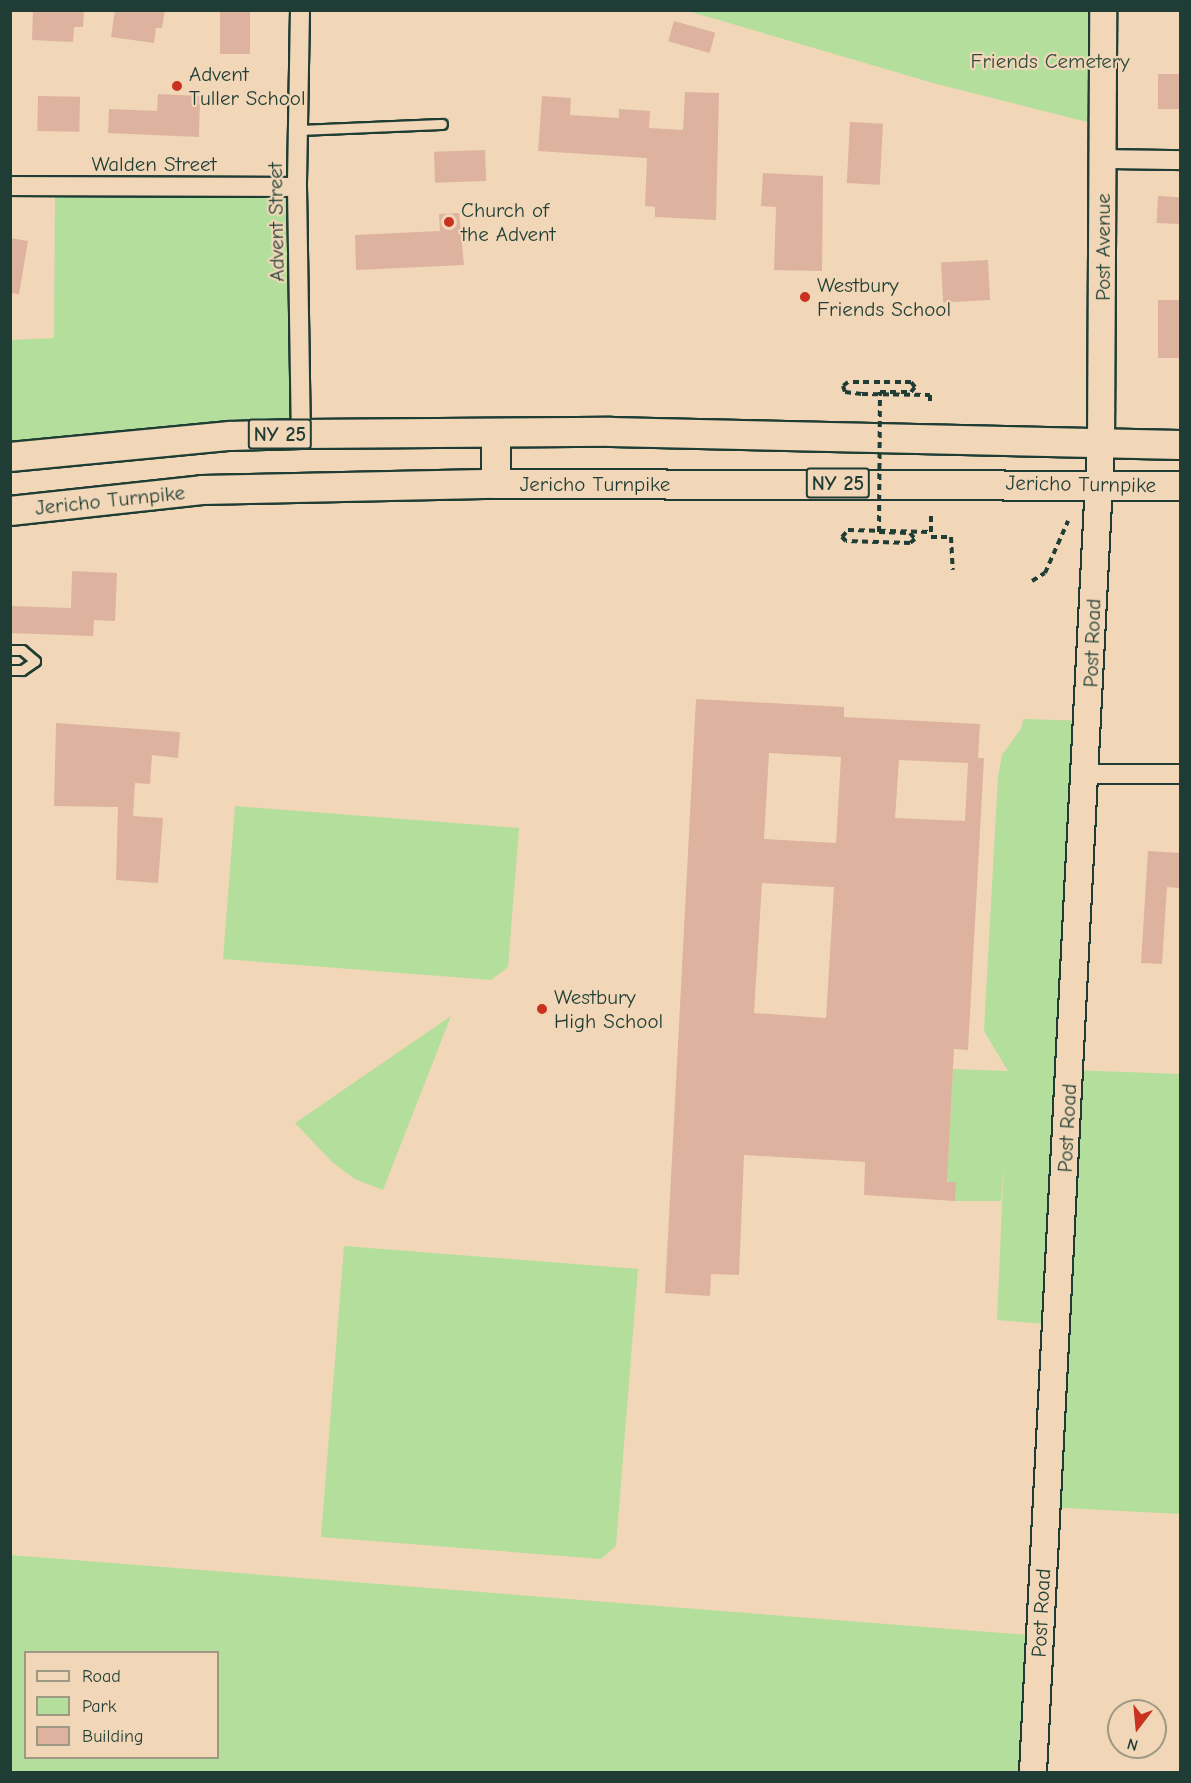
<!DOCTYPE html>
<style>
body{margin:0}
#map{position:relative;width:1191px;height:1783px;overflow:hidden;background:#f1d7b8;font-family:"Comic Neue",sans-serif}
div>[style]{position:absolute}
.green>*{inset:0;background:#b4de9b}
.building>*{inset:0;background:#ddb29f;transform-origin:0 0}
.path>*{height:4px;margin-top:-2px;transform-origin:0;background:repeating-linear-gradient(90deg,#1f3d34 0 6px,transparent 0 10.5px)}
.roads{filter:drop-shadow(2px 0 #1f3d34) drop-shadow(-2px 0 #1f3d34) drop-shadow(0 2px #1f3d34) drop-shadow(0 -2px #1f3d34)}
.lane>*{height:9px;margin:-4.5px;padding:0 4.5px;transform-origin:4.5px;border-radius:4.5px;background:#f1d7b8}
.street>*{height:18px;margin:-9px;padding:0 9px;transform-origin:9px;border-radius:9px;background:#f1d7b8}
.secondary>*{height:26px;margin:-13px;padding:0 13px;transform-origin:13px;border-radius:13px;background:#f1d7b8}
.primary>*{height:28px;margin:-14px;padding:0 14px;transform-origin:14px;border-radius:14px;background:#f1d7b8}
.path-bridge>*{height:4px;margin-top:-2px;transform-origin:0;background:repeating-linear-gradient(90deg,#1f3d34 0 6px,transparent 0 10.5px)}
.dots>*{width:16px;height:16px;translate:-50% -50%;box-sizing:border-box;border:3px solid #f1d7b8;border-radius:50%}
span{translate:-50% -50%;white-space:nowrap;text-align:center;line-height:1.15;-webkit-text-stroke:4.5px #f1d7b8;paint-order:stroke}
.shield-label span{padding:2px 4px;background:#f1d7b8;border:2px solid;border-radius:4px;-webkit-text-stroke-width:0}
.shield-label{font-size:20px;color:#1f3d34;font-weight:700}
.park-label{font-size:21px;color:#2e4d3e}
.poi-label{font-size:21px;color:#1f3d34}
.left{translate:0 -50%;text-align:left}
.street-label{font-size:21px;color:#1f3d34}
.frame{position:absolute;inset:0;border:12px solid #1f3d34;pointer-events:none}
.legend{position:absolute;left:24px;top:1651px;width:195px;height:108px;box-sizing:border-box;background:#f1d7b8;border:2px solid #9d9983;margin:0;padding:8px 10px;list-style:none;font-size:18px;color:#1f3d34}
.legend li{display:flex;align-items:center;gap:12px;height:30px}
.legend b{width:30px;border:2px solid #9d9983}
.north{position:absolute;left:1107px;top:1699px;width:60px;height:60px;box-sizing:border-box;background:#f1d7b8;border:2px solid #9d9983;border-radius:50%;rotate:196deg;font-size:16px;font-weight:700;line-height:24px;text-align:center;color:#1f3d34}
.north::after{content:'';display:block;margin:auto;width:21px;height:27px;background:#c8321e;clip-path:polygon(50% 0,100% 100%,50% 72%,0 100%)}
</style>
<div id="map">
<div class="green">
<i style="clip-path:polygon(656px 11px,1103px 11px,1103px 126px,933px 83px,688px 11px)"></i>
<i style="clip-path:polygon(55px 186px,297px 187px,301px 434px,11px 457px,10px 340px,54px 338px)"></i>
<i style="clip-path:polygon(1023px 719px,1090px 721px,1071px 1070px,1180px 1074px,1180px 1514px,1047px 1507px,1057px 1325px,997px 1320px,1004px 1160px,1001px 1201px,955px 1201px,947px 1179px,953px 1069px,1008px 1071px,984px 1031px,998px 777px,1002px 755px,1022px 727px)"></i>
<i style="clip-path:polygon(235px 806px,519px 828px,508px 967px,491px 980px,223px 959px)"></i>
<i style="clip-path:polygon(451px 1016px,383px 1190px,355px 1179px,332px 1162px,295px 1123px)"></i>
<i style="clip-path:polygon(344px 1246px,638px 1269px,616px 1546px,601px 1559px,321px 1537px)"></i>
<i style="clip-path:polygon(evenodd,10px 1555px,1040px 1636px,1033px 1772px,11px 1772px,10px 1555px,26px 1652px,218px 1652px,218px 1758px,26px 1758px,26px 1652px)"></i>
</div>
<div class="building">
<i style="clip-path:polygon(33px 10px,84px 10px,83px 27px,74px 27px,73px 42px,32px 40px)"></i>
<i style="clip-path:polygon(115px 10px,165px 10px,162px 28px,156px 28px,154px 43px,111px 37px)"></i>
<i style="left:220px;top:10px;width:30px;height:44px"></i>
<i style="left:674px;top:21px;width:43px;height:21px;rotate:16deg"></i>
<i style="left:1180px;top:74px;width:35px;height:22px;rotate:90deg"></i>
<i style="clip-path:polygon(685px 92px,719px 93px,716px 220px,655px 217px,655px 207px,645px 206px,647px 158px,538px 151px,542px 96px,571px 98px,570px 115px,619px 118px,619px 109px,650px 111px,649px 128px,683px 130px)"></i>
<i style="clip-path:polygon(158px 94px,200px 96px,199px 137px,108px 133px,109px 109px,157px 111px)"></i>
<i style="left:38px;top:96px;width:42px;height:35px;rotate:1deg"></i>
<i style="left:850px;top:122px;width:33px;height:61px;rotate:3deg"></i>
<i style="left:485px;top:150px;width:31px;height:51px;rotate:88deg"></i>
<i style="clip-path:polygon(763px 173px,823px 176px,822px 271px,774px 270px,776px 207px,761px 206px)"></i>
<i style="left:1158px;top:196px;width:22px;height:27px;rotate:3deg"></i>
<i style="clip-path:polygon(459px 213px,464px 265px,356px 270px,355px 235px,440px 231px,439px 214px)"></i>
<i style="clip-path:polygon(10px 238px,28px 241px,19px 294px,10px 293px)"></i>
<i style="left:988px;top:260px;width:40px;height:47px;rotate:87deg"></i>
<i style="left:1180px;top:300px;width:58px;height:22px;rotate:90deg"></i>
<i style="clip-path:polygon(72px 571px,117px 573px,115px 621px,94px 620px,93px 636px,10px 633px,10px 606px,71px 608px)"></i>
<i style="clip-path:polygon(evenodd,696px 699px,844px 707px,844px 717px,980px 724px,978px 758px,984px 758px,968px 1050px,954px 1049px,947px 1182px,956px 1182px,955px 1201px,864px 1195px,865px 1162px,744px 1155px,739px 1275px,711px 1274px,710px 1296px,665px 1293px,696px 699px,769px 753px,841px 757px,836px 843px,764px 839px,769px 753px,696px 699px,899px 760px,968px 763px,965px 821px,895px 818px,899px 760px,696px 699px,762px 883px,834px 887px,826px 1018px,754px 1013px,762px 883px)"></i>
<i style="clip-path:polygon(56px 723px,180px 732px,178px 758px,152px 755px,150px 784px,135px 783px,133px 816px,163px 818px,158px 883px,116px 880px,118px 807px,54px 806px)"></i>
<i style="clip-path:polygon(1148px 851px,1180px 853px,1180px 888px,1167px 887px,1162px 964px,1141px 963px)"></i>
</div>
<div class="path">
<i style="left:880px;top:392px;width:31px"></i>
<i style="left:911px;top:392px;width:6px;rotate:-51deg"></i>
<i style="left:915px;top:387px;width:6px;rotate:-129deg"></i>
<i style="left:911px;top:382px;width:63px;rotate:180deg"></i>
<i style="left:848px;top:382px;width:6px;rotate:141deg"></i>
<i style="left:843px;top:386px;width:6px;rotate:72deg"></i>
<i style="left:845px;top:392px;width:17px;rotate:7deg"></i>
<i style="left:862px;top:394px;width:68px;rotate:0.8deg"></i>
<i style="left:930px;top:395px;width:8px;rotate:90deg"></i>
<i style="left:931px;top:516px;width:21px;rotate:90deg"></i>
<i style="left:931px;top:537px;width:20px"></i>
<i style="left:951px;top:537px;width:33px;rotate:87deg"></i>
<i style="left:879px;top:532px;width:31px;rotate:2deg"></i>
<i style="left:910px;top:533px;width:8px;rotate:50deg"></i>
<i style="left:915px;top:539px;width:6px;rotate:141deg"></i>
<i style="left:910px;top:543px;width:64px;rotate:-178.2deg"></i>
<i style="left:846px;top:541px;width:6px;rotate:-135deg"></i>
<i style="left:842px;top:537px;width:9px;rotate:-49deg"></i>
<i style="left:848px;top:530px;width:82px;rotate:1.4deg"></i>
<i style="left:1032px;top:581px;width:15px;rotate:-32deg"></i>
<i style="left:1045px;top:573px;width:57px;rotate:-66.1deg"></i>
</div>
<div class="roads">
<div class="lane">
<i style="left:298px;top:130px;width:144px;rotate:-2.4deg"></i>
<i style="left:10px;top:650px;width:12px"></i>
<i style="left:22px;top:650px;width:17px;rotate:40deg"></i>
<i style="left:35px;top:661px;width:16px;rotate:145deg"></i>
<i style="left:22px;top:670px;width:12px;rotate:180deg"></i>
</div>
<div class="street">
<i style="left:300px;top:10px;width:177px;rotate:91deg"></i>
<i style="left:297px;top:187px;width:247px;rotate:89.1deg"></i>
<i style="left:1104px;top:159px;width:76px;rotate:0.8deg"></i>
<i style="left:10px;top:186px;width:287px;rotate:0.2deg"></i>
<i style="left:1085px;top:774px;width:95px"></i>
</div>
<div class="secondary">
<i style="left:1033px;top:1772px;width:1330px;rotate:-87.07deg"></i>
<i style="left:1101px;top:444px;width:434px;rotate:-89.7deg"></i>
</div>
<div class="primary">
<i style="left:10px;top:457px;width:221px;rotate:-5.5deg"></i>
<i style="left:230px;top:436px;width:71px;rotate:-1.6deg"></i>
<i style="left:301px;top:434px;width:310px;rotate:-0.4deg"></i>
<i style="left:611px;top:432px;width:569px;rotate:1.31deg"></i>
<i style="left:496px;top:484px;width:51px;rotate:-90deg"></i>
<i style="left:10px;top:511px;width:193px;rotate:-6.2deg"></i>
<i style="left:202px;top:490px;width:294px;rotate:-1.2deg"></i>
<i style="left:496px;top:484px;width:684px;rotate:0.17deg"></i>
</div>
</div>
<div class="path-bridge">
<i style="left:879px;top:532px;width:140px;rotate:-89.6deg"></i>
</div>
<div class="dots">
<i style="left:177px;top:86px;background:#c8321e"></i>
<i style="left:449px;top:222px;background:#c8321e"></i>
<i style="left:805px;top:297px;background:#c8321e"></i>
<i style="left:542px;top:1009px;background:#c8321e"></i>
</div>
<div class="shield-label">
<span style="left:280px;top:434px">NY 25</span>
<span style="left:838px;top:483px">NY 25</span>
</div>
<div class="park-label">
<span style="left:1050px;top:61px">Friends Cemetery</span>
</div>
<div class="poi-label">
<span class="left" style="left:189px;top:86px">Advent<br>Tuller School</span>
<span class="left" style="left:461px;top:222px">Church of<br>the Advent</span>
<span class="left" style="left:817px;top:297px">Westbury<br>Friends School</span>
<span class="left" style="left:554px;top:1009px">Westbury<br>High School</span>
</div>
<div class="street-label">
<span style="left:154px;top:164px">Walden Street</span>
<span style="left:276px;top:222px;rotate:-91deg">Advent Street</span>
<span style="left:1103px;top:247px;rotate:-90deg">Post Avenue</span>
<span style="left:595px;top:484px">Jericho Turnpike</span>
<span style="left:1081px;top:484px;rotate:1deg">Jericho Turnpike</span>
<span style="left:110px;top:500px;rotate:-6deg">Jericho Turnpike</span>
<span style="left:1092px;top:643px;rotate:-88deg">Post Road</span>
<span style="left:1067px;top:1128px;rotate:-87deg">Post Road</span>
<span style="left:1041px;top:1613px;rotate:-87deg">Post Road</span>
</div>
<div class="frame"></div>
<ul class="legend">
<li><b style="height:8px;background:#f1d7b8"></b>Road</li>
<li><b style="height:16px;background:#b4de9b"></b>Park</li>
<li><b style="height:16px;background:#ddb29f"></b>Building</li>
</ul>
<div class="north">N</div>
</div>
